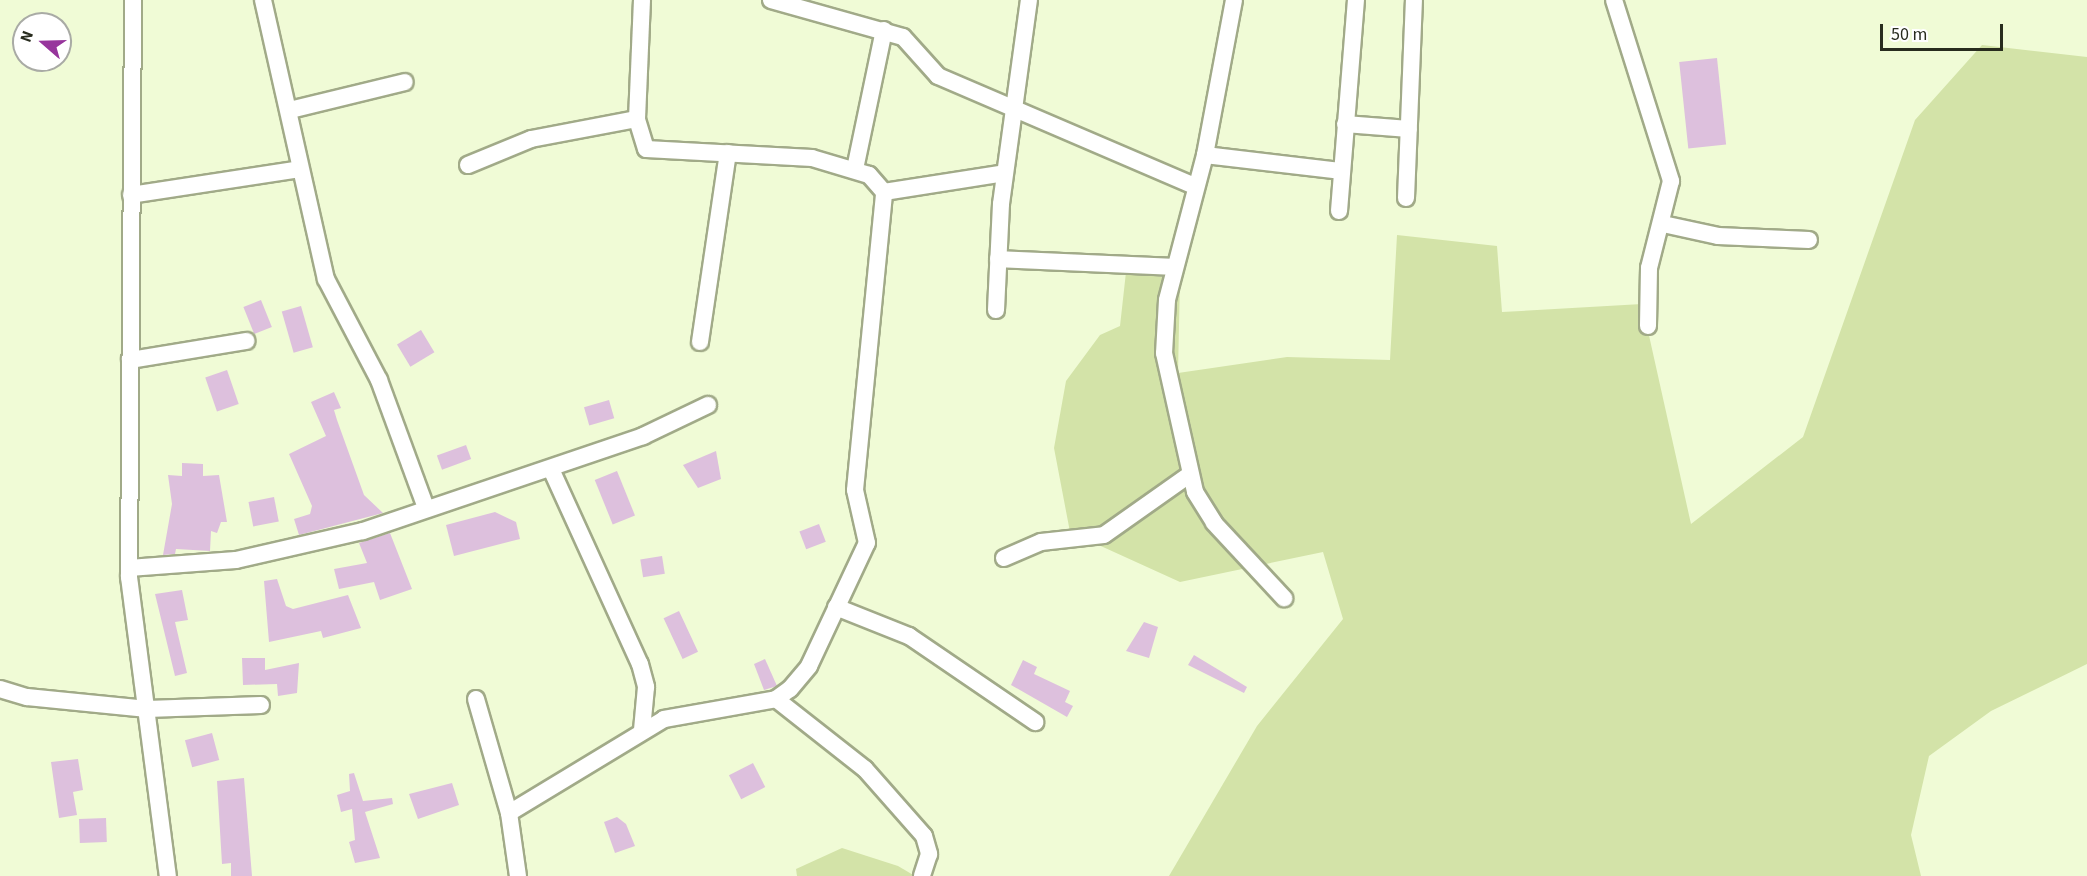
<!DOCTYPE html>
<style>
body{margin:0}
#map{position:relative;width:2087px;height:876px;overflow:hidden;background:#f0fbd6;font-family:"Source Sans 3",sans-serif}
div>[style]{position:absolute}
.green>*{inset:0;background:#d3e3a8}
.building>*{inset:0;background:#ddc0dd;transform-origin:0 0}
.roads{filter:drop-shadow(2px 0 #a1aa88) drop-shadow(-2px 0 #a1aa88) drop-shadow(0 2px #a1aa88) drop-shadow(0 -2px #a1aa88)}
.minor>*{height:16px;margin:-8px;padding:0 8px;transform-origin:8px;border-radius:8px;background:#fff}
span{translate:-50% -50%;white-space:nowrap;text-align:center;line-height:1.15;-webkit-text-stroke:4.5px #fff;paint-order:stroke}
.north{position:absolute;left:12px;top:12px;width:60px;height:60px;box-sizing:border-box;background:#fff;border:2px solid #a9aba5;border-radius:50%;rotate:290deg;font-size:16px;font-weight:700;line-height:24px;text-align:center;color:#282c1e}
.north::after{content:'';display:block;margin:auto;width:21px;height:27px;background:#97359c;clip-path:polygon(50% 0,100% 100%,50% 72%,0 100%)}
.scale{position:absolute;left:1880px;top:24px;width:123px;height:27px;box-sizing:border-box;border:3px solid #282c1e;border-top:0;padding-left:8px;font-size:18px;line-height:21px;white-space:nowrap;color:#282c1e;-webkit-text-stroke:4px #fff;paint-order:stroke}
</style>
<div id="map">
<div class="green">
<i style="clip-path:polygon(1982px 45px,2087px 57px,2087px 664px,1991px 711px,1929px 756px,1911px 835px,1921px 876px,1169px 876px,1257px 726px,1343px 619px,1323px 552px,1180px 582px,1070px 532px,1054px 448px,1066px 381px,1100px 335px,1120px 326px,1126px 272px,1180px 279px,1178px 373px,1287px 357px,1390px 360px,1397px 235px,1497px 246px,1502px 312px,1642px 304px,1691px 524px,1803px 437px,1915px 120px)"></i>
<i style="clip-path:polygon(842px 848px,898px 866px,915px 876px,797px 876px,796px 869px)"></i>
</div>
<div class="building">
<i style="left:1717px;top:58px;width:87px;height:38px;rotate:84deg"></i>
<i style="left:261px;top:300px;width:29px;height:19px;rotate:68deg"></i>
<i style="left:301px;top:306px;width:43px;height:20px;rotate:74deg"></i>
<i style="left:421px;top:330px;width:26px;height:28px;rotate:59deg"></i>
<i style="left:227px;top:370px;width:36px;height:23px;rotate:71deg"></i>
<i style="clip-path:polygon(334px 392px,341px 408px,334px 410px,337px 420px,364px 495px,383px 513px,299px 535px,294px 519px,310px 514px,312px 506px,289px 454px,326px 436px,311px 402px)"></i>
<i style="left:609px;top:400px;width:19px;height:26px;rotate:74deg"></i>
<i style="left:466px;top:445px;width:15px;height:31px;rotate:70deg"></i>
<i style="clip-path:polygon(716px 451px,721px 479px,698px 488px,683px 465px)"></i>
<i style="clip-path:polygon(182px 463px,203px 464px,203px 476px,219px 475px,227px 522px,221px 522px,217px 533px,211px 531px,210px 551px,176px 549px,175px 554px,163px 555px,172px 504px,168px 475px,182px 476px)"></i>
<i style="left:617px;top:471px;width:48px;height:24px;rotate:68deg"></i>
<i style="left:274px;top:497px;width:25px;height:26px;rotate:79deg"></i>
<i style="clip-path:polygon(495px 512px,516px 522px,520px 539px,454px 556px,446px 525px)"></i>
<i style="left:819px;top:524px;width:19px;height:21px;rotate:69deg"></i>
<i style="clip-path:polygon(390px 533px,412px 589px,380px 600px,374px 582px,339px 589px,334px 569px,367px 563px,359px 543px)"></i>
<i style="left:662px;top:556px;width:18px;height:22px;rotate:81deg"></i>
<i style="clip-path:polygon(277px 579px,286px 606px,293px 609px,348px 595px,361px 628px,323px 638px,321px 631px,269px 642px,264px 581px)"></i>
<i style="clip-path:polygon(182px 590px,188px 620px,175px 622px,187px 673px,175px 676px,155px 594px)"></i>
<i style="left:679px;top:611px;width:45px;height:17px;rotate:65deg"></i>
<i style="clip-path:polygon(1144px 622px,1158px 627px,1149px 658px,1126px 651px)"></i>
<i style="clip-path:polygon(1194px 655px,1247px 687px,1244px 693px,1188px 665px)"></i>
<i style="clip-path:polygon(242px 658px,265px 658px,265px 670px,299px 663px,297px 693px,278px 696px,277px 684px,243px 685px)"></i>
<i style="clip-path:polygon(765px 659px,777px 686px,764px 690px,754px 664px)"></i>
<i style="clip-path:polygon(1023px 660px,1037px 667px,1034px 674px,1070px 691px,1065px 702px,1073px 706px,1067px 717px,1011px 685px)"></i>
<i style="left:212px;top:733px;width:28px;height:28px;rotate:75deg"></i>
<i style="clip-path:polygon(78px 759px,83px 790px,73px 792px,77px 815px,59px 818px,51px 762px)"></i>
<i style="left:753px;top:763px;width:27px;height:27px;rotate:63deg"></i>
<i style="clip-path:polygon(354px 773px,363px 801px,392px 798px,393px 804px,365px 812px,380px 858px,355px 863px,349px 842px,355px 840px,352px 809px,341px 812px,337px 795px,350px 791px,349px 774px)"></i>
<i style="clip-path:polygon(244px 778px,252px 876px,231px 876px,231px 863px,222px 864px,217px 781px)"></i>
<i style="clip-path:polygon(452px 783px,459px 805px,418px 819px,409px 794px)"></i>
<i style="clip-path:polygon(617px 817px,626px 824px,635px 846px,615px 853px,604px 822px)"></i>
<i style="left:106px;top:818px;width:24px;height:27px;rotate:88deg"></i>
</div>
<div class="roads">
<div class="minor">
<i style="left:133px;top:0;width:577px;rotate:90.4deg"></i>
<i style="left:129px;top:577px;width:302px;rotate:82.6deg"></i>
<i style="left:263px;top:0;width:286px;rotate:77.3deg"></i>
<i style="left:326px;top:279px;width:114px;rotate:62.3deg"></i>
<i style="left:379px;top:380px;width:136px;rotate:69.8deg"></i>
<i style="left:771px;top:0;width:137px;rotate:15.7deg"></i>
<i style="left:903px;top:37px;width:52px;rotate:48.1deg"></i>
<i style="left:938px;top:76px;width:280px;rotate:23.2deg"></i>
<i style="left:1234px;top:0;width:158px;rotate:100.6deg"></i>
<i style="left:1205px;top:155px;width:150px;rotate:104.7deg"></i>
<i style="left:1167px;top:300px;width:53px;rotate:93.2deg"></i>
<i style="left:1164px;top:353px;width:142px;rotate:77.4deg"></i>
<i style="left:1195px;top:492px;width:36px;rotate:58deg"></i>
<i style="left:1214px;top:523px;width:103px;rotate:47deg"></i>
<i style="left:1614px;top:0;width:190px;rotate:72.5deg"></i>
<i style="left:1671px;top:181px;width:90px;rotate:104.2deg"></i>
<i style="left:1649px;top:268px;width:58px;rotate:91deg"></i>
<i style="left:290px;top:110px;width:118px;rotate:-13.7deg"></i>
<i style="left:1345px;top:124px;width:64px;rotate:4.5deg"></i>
<i style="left:1205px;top:155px;width:138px;rotate:6.7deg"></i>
<i style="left:468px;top:165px;width:68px;rotate:-22.4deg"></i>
<i style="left:531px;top:139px;width:108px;rotate:-10.7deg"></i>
<i style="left:855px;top:169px;width:142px;rotate:-78.2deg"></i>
<i style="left:884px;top:192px;width:122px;rotate:-8.9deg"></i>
<i style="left:131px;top:195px;width:171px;rotate:-8.7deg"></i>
<i style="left:1406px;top:198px;width:198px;rotate:-87.7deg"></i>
<i style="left:1339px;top:211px;width:212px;rotate:-85.4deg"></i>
<i style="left:1663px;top:224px;width:56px;rotate:12.3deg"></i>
<i style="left:1718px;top:236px;width:91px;rotate:2.5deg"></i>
<i style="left:998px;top:259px;width:176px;rotate:2.6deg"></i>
<i style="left:996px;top:310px;width:106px;rotate:-87.3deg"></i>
<i style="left:1001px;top:204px;width:206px;rotate:-82.2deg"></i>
<i style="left:700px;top:342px;width:191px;rotate:-81.6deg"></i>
<i style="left:130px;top:360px;width:118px;rotate:-9.3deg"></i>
<i style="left:551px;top:469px;width:214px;rotate:65.5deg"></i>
<i style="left:640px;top:664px;width:24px;rotate:75deg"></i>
<i style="left:646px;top:687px;width:43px;rotate:95.3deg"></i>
<i style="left:1004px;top:558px;width:40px;rotate:-23.4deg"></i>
<i style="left:1041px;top:542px;width:63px;rotate:-6.3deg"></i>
<i style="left:1104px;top:535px;width:104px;rotate:-35.2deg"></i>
<i style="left:129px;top:568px;width:107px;rotate:-4.3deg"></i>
<i style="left:236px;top:560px;width:130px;rotate:-12.9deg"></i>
<i style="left:363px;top:531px;width:296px;rotate:-18.7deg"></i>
<i style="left:643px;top:436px;width:72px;rotate:-25.5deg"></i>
<i style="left:836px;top:607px;width:79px;rotate:21.7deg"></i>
<i style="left:909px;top:636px;width:153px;rotate:34.3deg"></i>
<i style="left:0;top:689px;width:28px;rotate:17deg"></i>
<i style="left:27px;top:697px;width:121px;rotate:5.7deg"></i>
<i style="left:147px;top:709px;width:114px;rotate:-2deg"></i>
<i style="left:476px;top:699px;width:119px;rotate:73.9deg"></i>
<i style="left:509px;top:813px;width:64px;rotate:81.9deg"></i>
<i style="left:776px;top:699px;width:113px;rotate:38.2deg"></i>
<i style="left:865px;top:769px;width:89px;rotate:48.6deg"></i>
<i style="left:924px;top:836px;width:19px;rotate:74deg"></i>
<i style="left:929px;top:854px;width:23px;rotate:108deg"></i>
<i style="left:509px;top:813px;width:181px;rotate:-31.2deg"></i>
<i style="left:664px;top:719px;width:114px;rotate:-10.1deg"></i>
<i style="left:776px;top:699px;width:17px;rotate:-36deg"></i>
<i style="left:790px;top:689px;width:30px;rotate:-50deg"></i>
<i style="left:809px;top:666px;width:136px;rotate:-64.8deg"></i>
<i style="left:867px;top:543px;width:54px;rotate:-102.8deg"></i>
<i style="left:855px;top:490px;width:299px;rotate:-84.4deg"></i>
<i style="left:884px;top:192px;width:23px;rotate:-131deg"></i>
<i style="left:869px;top:175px;width:59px;rotate:-163.4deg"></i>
<i style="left:812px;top:158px;width:166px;rotate:-176.9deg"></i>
<i style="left:646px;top:149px;width:31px;rotate:-107deg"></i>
<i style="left:637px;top:119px;width:119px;rotate:-87.6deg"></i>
</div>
</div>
<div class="north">N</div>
<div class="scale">50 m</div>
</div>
